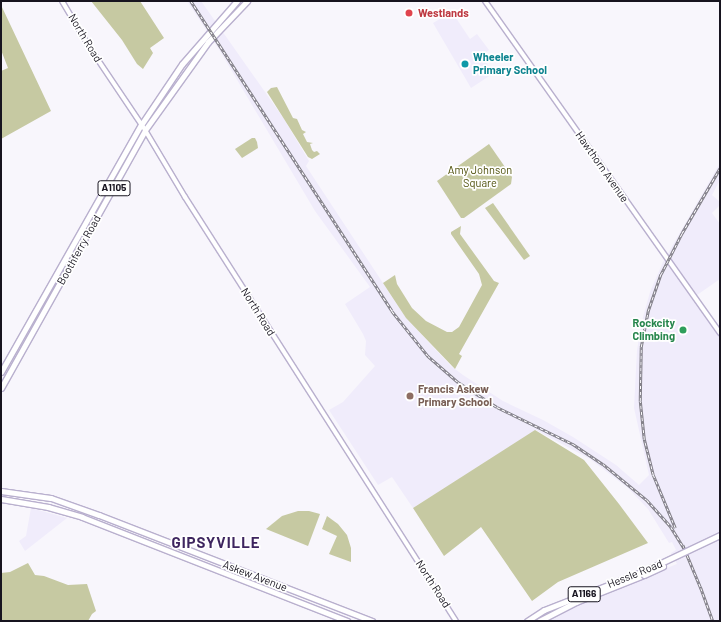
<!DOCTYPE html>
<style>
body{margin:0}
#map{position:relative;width:721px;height:622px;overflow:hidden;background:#f8f6fc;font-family:Barlow,sans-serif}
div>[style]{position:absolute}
.built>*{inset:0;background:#f0ecfb}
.green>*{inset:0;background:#c6c9a2}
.roads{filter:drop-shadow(1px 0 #b9b0ce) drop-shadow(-1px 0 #b9b0ce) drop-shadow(0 1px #b9b0ce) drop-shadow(0 -1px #b9b0ce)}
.minor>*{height:4px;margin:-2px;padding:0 2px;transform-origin:2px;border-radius:2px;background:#fff}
.major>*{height:5px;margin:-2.5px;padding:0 2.5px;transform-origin:2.5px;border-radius:2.5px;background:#fff}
.rail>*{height:2.5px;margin-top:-1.25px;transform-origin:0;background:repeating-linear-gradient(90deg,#fff 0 3px,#7e7c84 0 6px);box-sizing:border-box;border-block:1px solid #7e7c84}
.bridges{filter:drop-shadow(1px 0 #b9b0ce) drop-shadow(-1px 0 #b9b0ce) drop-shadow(0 1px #b9b0ce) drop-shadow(0 -1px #b9b0ce)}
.major-bridge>*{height:5px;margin:-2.5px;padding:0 2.5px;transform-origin:2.5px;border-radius:2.5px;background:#fff}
.dots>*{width:11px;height:11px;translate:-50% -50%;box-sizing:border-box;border:2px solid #fff;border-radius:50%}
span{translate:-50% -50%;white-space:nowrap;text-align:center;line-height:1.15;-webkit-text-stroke:3.5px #fff;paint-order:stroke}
.shield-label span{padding:1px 3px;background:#fff;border:1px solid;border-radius:3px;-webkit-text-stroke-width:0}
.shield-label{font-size:10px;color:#17141f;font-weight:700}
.health-label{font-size:11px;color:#be3a42;font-weight:700}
.left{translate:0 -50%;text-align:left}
.street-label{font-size:11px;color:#17141f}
.culture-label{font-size:11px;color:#0d838f;font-weight:700}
.park-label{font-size:11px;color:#4e4f0a}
.leisure-label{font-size:11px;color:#27864d;font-weight:700}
.right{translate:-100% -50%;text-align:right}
.education-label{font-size:11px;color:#785e54;font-weight:700}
.district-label{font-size:15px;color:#3e255f;font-weight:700;letter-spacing:1px}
.frame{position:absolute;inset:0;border:2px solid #17141f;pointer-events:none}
</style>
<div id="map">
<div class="built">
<i style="clip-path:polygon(187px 1px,201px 1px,284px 119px,309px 161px,306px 166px,406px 318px,451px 366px,463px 375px,503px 401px,543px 420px,573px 437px,616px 465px,639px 485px,649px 475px,634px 408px,637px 350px,642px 321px,650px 292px,663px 262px,720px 163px,720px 180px,712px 195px,720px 202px,720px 205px,712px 213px,720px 224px,720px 279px,697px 295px,720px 327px,720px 621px,546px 621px,549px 615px,677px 564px,671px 553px,676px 550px,672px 542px,669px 543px,648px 509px,628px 488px,590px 459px,536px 430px,413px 508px,392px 477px,378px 485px,329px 410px,343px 402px,375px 366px,365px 355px,366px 341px,363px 334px,345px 304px,370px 287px,315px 211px,220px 51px)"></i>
<i style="clip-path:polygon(452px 12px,470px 39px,477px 34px,489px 50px,481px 56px,494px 73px,471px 88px,433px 23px)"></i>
<i style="clip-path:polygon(31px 508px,67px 518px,25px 551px,19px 541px,26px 536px)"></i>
</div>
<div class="green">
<i style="clip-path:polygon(91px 1px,140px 1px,164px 38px,150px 48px,153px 53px,143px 69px,137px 64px,122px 40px)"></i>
<i style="clip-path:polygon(1px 5px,51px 111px,1px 139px,1px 71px,8px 68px,1px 50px)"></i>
<i style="clip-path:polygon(277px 87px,293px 118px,297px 119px,302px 130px,306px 132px,303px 134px,307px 142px,313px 143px,310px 144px,312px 150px,314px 152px,317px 151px,320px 154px,312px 159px,308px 157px,267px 92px,271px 88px)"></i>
<i style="clip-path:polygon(252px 138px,255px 138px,257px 142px,258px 148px,242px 158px,235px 149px)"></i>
<i style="clip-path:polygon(489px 144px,512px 177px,511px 184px,464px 218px,461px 218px,437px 181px)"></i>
<i style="clip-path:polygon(493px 203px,530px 256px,524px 260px,485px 208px)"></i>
<i style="clip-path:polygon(461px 226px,460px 234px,494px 281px,499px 283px,459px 354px,462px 356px,455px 369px,406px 318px,383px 283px,395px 275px,397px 284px,412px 308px,426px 321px,447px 332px,452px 332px,459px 327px,482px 285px,479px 274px,451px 234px,451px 232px)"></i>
<i style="clip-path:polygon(535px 430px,584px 460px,619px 504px,648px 543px,558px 582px,532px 601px,481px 527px,444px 556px,413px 508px)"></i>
<i style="clip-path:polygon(309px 511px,320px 514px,308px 546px,266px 529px,282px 516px,298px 511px)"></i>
<i style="clip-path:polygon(327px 516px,338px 524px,347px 535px,351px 548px,351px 562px,329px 554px,337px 536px,322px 529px)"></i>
<i style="clip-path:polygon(28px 563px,35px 575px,44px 576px,68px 585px,87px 584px,96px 611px,92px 614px,88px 621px,1px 621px,1px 573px,10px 572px)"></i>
</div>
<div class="roads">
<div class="minor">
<i style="left:62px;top:1px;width:55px;rotate:59.2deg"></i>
<i style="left:90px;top:48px;width:99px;rotate:56.1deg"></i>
<i style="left:145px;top:130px;width:78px;rotate:59.2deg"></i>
<i style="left:185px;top:197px;width:503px;rotate:57.42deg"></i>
<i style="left:485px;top:1px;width:407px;rotate:54.7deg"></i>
</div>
<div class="major">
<i style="left:1px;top:372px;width:284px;rotate:-60.5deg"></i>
<i style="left:141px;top:125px;width:73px;rotate:-56.1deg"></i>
<i style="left:182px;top:64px;width:84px;rotate:-48.9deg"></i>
<i style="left:1px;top:388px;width:295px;rotate:-60.8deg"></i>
<i style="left:145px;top:130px;width:108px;rotate:-54.4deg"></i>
<i style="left:208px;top:42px;width:57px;rotate:-46.4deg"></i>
<i style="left:1px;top:491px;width:50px;rotate:8deg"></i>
<i style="left:51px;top:498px;width:51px;rotate:19.5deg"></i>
<i style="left:99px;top:515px;width:293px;rotate:21.2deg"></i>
<i style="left:1px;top:499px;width:48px;rotate:9.7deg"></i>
<i style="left:48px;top:507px;width:35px;rotate:16deg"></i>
<i style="left:82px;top:517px;width:285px;rotate:21.4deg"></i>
<i style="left:527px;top:621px;width:20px;rotate:-33deg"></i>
<i style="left:544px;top:610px;width:107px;rotate:-21.3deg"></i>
<i style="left:539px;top:621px;width:42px;rotate:-27.2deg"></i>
<i style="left:576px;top:602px;width:73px;rotate:-21.7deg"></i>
</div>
</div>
<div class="rail">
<i style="left:191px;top:1px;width:369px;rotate:57deg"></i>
<i style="left:392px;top:311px;width:58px;rotate:51.3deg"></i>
<i style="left:428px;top:356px;width:40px;rotate:41deg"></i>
<i style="left:458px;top:382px;width:46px;rotate:32.7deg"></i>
<i style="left:497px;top:407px;width:85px;rotate:26deg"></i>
<i style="left:573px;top:444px;width:36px;rotate:34deg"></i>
<i style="left:603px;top:464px;width:57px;rotate:39.3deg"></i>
<i style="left:647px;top:500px;width:36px;rotate:48deg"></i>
<i style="left:671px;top:527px;width:26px;rotate:58deg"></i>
<i style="left:675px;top:528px;width:57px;rotate:-112.5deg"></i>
<i style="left:653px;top:475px;width:37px;rotate:-104deg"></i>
<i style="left:644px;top:439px;width:38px;rotate:-96deg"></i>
<i style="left:640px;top:401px;width:54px;rotate:-88.9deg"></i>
<i style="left:641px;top:347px;width:37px;rotate:-79deg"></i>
<i style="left:648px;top:311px;width:39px;rotate:-71deg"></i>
<i style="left:661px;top:274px;width:46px;rotate:-62.9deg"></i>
<i style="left:682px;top:233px;width:75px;rotate:-59.7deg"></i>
<i style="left:683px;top:545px;width:47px;rotate:67.3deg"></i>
<i style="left:701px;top:588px;width:35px;rotate:70deg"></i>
</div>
<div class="bridges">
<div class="major-bridge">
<i style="left:644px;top:571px;width:84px;rotate:-25.3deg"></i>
<i style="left:644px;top:575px;width:21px;rotate:-25deg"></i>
</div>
</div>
<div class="dots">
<i style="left:409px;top:13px;background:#e0444e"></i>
<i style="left:465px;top:64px;background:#0f9aa8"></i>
<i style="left:683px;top:330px;background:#2e9e5b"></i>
<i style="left:410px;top:396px;background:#8d6e63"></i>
</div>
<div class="shield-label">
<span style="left:114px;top:188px">A1105</span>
<span style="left:584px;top:594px">A1166</span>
</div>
<div class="health-label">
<span class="left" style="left:418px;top:13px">Westlands</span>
</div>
<div class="street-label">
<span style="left:85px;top:38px;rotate:59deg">North Road</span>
<span style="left:602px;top:167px;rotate:55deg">Hawthorn Avenue</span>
<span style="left:79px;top:250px;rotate:-61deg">Boothferry Road</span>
<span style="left:258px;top:312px;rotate:58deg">North Road</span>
<span style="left:635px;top:574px;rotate:-22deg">Hessle Road</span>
<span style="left:255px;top:576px;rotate:21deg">Askew Avenue</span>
<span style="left:433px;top:584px;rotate:57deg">North Road</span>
</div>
<div class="culture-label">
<span class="left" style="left:473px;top:64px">Wheeler<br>Primary School</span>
</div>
<div class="park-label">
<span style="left:480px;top:177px">Amy Johnson<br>Square</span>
</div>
<div class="leisure-label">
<span class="right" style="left:675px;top:330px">Rockcity<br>Climbing</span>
</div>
<div class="education-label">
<span class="left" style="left:418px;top:396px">Francis Askew<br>Primary School</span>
</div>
<div class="district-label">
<span style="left:216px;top:543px">GIPSYVILLE</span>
</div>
<div class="frame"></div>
</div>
